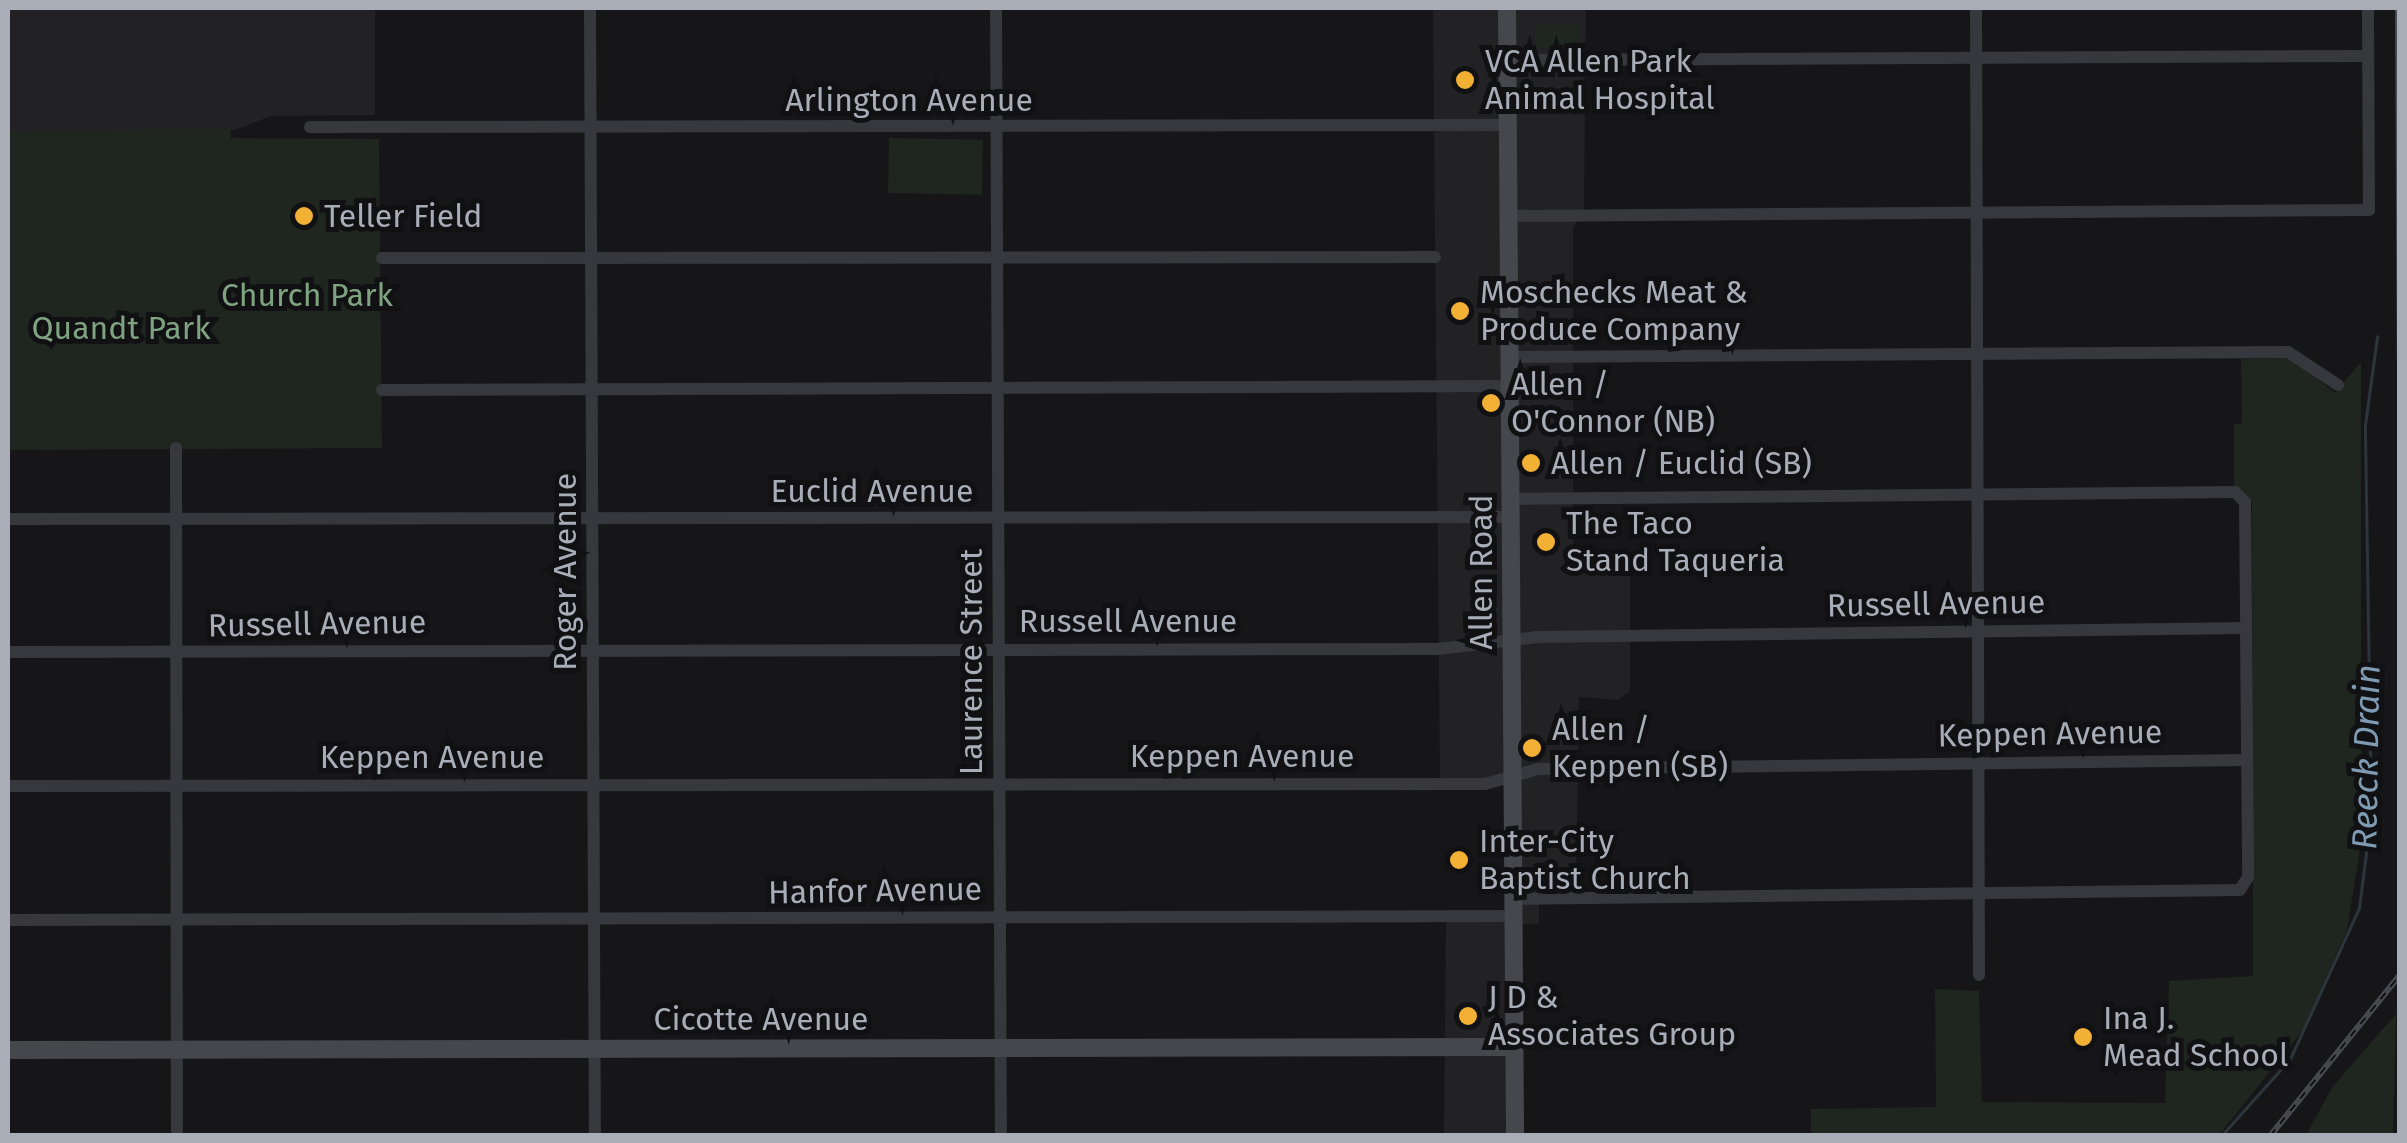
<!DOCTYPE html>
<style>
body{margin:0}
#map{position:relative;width:2407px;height:1143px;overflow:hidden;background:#161618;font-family:"Fira Sans",sans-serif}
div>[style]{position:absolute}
.built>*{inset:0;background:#222225}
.green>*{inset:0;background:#1e261f;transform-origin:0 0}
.stream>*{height:2.5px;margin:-1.25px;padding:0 1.25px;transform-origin:1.25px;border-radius:1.25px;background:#2c353c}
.street>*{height:12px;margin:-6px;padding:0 6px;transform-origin:6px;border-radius:6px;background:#37383d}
.secondary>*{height:18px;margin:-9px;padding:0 9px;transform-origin:9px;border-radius:9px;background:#45474d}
.rail>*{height:6px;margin-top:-3px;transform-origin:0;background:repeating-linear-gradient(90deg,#111113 0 8px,#4a4c52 0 16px);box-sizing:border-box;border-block:2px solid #4a4c52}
.dots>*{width:28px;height:28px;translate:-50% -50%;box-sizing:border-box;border:5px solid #111113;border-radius:50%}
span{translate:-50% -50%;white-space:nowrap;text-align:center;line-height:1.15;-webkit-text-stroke:10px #111113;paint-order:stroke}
.poi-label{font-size:32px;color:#a8adb8}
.left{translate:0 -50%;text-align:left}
.street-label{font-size:32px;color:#a8adb8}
.park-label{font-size:32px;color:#7fa381}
.water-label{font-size:35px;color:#7f9bb3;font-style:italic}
.frame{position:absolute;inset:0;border:10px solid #a8adb8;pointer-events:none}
</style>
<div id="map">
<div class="built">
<i style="clip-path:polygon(8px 8px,375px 8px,375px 115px,271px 116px,235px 130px,8px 131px)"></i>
<i style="clip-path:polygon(1433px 8px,1586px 8px,1584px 208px,1573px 229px,1573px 572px,1630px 570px,1630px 691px,1618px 700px,1579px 697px,1576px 898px,1539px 898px,1539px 924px,1514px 924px,1515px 1135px,1444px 1135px,1446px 916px,1513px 916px,1512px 777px,1440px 784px)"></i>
</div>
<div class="green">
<i style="left:1535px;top:25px;width:45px;height:23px"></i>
<i style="clip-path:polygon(230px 129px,231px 138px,379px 139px,382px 448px,8px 450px,8px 131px)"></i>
<i style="left:889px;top:138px;width:94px;height:55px;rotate:1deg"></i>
<i style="clip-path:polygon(2291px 358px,2335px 393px,2361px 362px,2361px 843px,2347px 930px,2304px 1029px,2219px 1135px,1811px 1135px,1811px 1109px,1936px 1107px,1935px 989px,1979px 991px,1982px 1102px,2165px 1103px,2169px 981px,2253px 976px,2252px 503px,2234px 486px,2234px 424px,2242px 423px,2241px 359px)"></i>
<i style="clip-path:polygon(2396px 1014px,2393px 1135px,2306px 1135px,2333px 1086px)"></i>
</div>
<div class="stream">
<i style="left:2221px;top:1136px;width:103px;rotate:-48.1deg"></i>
<i style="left:2290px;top:1059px;width:166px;rotate:-65.4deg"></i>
<i style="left:2359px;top:908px;width:95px;rotate:-82.7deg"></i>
<i style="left:2371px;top:814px;width:389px;rotate:-90.9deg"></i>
<i style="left:2365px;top:425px;width:89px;rotate:-82.2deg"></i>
</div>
<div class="street">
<i style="left:590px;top:8px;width:1128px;rotate:89.75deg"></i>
<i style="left:996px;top:8px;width:1128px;rotate:89.75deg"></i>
<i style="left:1976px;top:8px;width:967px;rotate:89.82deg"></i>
<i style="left:1507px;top:60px;width:861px;rotate:-0.27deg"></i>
<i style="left:310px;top:127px;width:1198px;rotate:-0.1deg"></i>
<i style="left:1508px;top:216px;width:861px;rotate:-0.4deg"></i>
<i style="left:2369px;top:210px;width:202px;rotate:-90.3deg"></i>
<i style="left:382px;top:258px;width:1053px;rotate:-0.05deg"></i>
<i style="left:1509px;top:357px;width:779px;rotate:-0.37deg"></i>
<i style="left:2288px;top:352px;width:60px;rotate:33.4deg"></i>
<i style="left:382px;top:390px;width:1127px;rotate:-0.2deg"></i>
<i style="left:176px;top:448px;width:688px;rotate:89.92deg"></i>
<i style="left:1510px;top:499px;width:725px;rotate:-0.55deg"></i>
<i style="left:2235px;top:492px;width:14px;rotate:45deg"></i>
<i style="left:2245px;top:502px;width:126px;rotate:89.5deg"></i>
<i style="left:2246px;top:628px;width:249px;rotate:89.5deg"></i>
<i style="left:2248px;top:877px;width:15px;rotate:122deg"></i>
<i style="left:2240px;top:890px;width:727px;rotate:179.29deg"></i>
<i style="left:8px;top:519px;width:1502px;rotate:-0.08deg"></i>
<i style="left:8px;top:652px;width:1430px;rotate:-0.12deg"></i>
<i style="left:1438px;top:649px;width:100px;rotate:-6.9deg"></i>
<i style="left:1537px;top:637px;width:709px;rotate:-0.73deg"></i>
<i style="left:8px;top:786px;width:1477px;rotate:-0.08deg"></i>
<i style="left:1485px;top:784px;width:55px;rotate:-15.8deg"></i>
<i style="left:1538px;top:769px;width:709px;rotate:-0.73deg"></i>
<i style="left:8px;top:920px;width:1505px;rotate:-0.15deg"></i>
</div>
<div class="secondary">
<i style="left:1507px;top:8px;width:1128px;rotate:89.59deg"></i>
<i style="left:8px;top:1050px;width:1506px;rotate:-0.11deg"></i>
</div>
<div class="rail">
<i style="left:2398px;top:8px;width:352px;rotate:89.7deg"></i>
<i style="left:2270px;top:1136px;width:207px;rotate:-51.1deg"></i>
</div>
<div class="dots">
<i style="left:1465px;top:80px;background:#f2b134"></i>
<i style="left:304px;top:216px;background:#f2b134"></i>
<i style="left:1460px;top:311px;background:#f2b134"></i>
<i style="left:1491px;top:403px;background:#f2b134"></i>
<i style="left:1531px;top:463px;background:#f2b134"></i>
<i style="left:1546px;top:542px;background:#f2b134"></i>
<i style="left:1532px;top:748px;background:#f2b134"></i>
<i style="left:1459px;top:860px;background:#f2b134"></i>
<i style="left:1468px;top:1016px;background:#f2b134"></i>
<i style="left:2083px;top:1037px;background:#f2b134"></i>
</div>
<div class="poi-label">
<span class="left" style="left:1485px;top:80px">VCA Allen Park<br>Animal Hospital</span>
<span class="left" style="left:324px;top:216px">Teller Field</span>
<span class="left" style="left:1480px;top:311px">Moschecks Meat &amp;<br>Produce Company</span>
<span class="left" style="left:1511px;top:403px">Allen /<br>O'Connor (NB)</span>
<span class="left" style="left:1551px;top:463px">Allen / Euclid (SB)</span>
<span class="left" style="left:1566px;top:542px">The Taco<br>Stand Taqueria</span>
<span class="left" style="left:1552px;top:748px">Allen /<br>Keppen (SB)</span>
<span class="left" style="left:1479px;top:860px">Inter-City<br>Baptist Church</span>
<span class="left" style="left:1488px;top:1016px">J D &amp;<br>Associates Group</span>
<span class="left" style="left:2103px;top:1037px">Ina J.<br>Mead School</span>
</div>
<div class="street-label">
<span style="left:909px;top:100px">Arlington Avenue</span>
<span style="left:872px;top:491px">Euclid Avenue</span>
<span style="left:565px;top:572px;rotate:-90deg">Roger Avenue</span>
<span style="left:1481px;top:572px;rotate:-90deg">Allen Road</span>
<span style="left:1936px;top:604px;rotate:-1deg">Russell Avenue</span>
<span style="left:1128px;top:621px">Russell Avenue</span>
<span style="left:317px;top:624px;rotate:-1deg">Russell Avenue</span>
<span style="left:971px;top:662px;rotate:-90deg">Laurence Street</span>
<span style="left:2050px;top:734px;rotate:-1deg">Keppen Avenue</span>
<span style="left:1242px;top:756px">Keppen Avenue</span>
<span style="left:432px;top:757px">Keppen Avenue</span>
<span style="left:875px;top:891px;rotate:-1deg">Hanfor Avenue</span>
<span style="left:761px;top:1019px">Cicotte Avenue</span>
</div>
<div class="park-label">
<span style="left:307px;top:295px">Church Park</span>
<span style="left:121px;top:328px">Quandt Park</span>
</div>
<div class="water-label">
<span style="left:2366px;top:757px;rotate:-89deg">Reeck Drain</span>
</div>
<div class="frame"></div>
</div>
